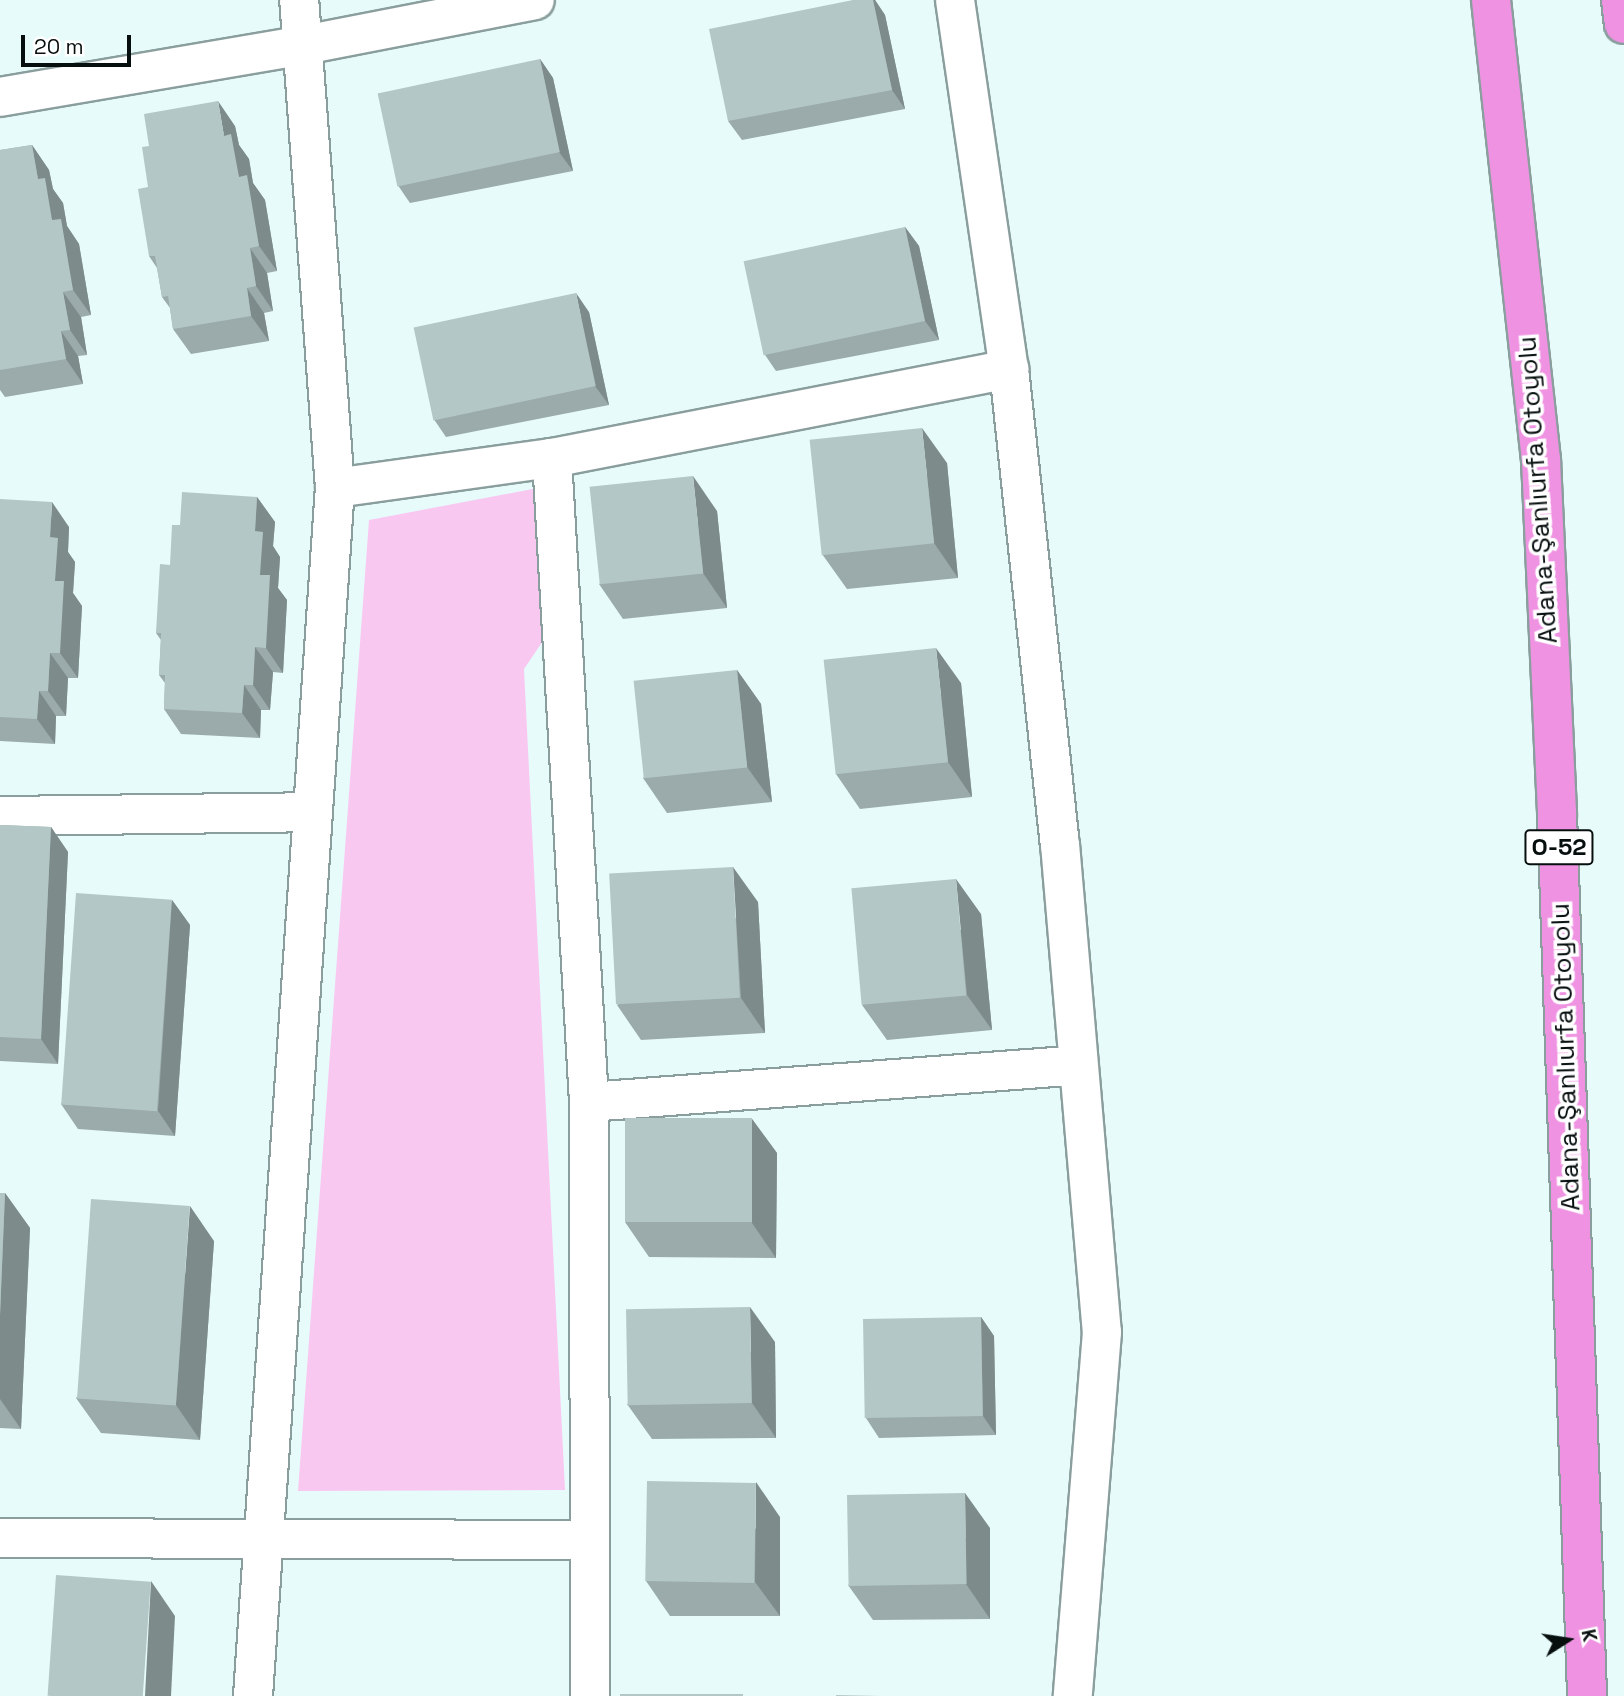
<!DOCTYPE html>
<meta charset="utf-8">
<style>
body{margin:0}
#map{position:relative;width:1624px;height:1696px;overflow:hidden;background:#e7fbfb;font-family:"Space Grotesk",sans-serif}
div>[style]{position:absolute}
.green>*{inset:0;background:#f9c8f1}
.roads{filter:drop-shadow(2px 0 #8b9e9e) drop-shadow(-2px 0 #8b9e9e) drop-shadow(0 2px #8b9e9e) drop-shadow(0 -2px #8b9e9e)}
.minor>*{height:38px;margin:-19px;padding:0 19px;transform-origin:19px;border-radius:19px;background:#fff}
.motorway>*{height:38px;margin:-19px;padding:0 19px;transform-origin:19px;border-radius:19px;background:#ef92e2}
.wall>*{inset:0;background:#9babab}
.shaded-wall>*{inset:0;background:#7e8b8b}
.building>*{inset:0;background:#b4c7c7;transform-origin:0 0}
span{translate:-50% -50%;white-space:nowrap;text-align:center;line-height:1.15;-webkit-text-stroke:7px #fff;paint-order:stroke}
.shield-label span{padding:2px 5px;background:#fff;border:2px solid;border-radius:5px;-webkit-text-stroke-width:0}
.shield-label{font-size:24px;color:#070e0e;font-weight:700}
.street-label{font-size:26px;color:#070e0e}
.north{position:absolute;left:1533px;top:1605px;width:70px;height:70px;-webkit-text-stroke:5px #fff;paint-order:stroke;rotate:78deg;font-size:19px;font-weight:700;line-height:28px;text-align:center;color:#070e0e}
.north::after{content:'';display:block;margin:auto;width:24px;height:32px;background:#070e0e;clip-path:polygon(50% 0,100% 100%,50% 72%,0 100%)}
.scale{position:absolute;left:21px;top:35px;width:110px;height:32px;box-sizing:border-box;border:4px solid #070e0e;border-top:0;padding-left:9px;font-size:21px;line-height:24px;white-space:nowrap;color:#070e0e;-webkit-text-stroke:5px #fff;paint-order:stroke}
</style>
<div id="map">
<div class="green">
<i style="clip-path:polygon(543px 487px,551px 629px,524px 669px,565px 1490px,298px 1491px,369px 520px)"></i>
</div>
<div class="roads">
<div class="minor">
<i style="left:955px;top:0;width:373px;rotate:81.7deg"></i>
<i style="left:1009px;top:369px;width:478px;rotate:83.9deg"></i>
<i style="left:1060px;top:844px;width:490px;rotate:85.1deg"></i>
<i style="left:1102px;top:1332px;width:365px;rotate:94.6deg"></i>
<i style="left:0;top:97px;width:308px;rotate:-9.7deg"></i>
<i style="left:304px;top:45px;width:235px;rotate:-11deg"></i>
<i style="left:552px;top:458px;width:645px;rotate:86.71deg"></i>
<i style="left:589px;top:1102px;width:594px;rotate:89.9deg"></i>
<i style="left:335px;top:488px;width:219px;rotate:-7.9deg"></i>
<i style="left:552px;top:458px;width:466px;rotate:-11deg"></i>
<i style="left:0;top:816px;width:310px;rotate:-0.7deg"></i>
<i style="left:589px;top:1102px;width:490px;rotate:-4.3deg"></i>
<i style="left:0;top:1538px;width:590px;rotate:0.19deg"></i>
<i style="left:253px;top:1696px;width:1211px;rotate:-86.12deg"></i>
<i style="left:335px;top:488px;width:489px;rotate:-94.2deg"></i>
</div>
<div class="motorway">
<i style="left:1491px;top:0;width:463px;rotate:83.8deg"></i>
<i style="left:1541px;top:460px;width:353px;rotate:87.4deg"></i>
<i style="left:1557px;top:813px;width:884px;rotate:88.05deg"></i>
<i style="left:1621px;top:0;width:24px;rotate:83deg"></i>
</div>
</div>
<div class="wall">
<i style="clip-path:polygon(853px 0,875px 0,885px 15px,905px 109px,742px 140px,728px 121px)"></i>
<i style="clip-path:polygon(540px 59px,553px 78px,573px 171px,410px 203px,397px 184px)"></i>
<i style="clip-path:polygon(235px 126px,239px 145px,249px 159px,253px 183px,265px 200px,277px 271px,267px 273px,273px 311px,264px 313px,269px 341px,191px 354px,173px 329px,170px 308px,162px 297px,157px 268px,149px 256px,148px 187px)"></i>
<i style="clip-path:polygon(32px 145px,49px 170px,53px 189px,63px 203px,67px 226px,79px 244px,91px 315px,81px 317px,87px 355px,78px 356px,83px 384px,5px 397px,0 390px,0 150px)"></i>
<i style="clip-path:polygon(905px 227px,919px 246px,939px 340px,776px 371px,763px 352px)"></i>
<i style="clip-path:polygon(589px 312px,609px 405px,446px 437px,433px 418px)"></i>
<i style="clip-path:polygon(947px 463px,958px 578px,847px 589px,822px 554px)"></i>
<i style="clip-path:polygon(257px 497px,275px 522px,273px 546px,280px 557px,278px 588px,287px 600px,283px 673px,273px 672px,270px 710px,261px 710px,260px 738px,181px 734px,164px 709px,165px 683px,159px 675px,161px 640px,156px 633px,180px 525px)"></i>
<i style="clip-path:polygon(0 499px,69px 527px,68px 552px,75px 562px,73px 593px,82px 606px,78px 678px,68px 678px,66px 716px,56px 716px,55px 744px,0 741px)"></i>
<i style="clip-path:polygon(717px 511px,727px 608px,623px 619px,599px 584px)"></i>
<i style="clip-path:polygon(737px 670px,761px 704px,772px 802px,667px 813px,643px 778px)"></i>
<i style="clip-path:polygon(961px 683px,972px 797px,860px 809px,836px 774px)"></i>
<i style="clip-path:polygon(0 825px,51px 827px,68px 852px,58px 1064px,0 1061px)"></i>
<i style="clip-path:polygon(172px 900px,190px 925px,175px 1136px,78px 1129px,61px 1104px)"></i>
<i style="clip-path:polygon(758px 902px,765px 1033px,641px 1040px,617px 1005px)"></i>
<i style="clip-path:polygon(981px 914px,992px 1030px,887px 1040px,862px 1005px)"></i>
<i style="clip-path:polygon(752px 1119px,777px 1153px,776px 1258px,649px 1257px,625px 1222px)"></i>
<i style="clip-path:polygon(0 1193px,5px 1193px,30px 1228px,21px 1429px,0 1428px)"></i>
<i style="clip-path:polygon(214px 1241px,200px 1440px,101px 1433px,76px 1398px)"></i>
<i style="clip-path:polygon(981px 1317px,994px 1336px,996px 1435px,879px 1438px,866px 1418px)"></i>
<i style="clip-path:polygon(775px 1342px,776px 1438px,652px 1439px,627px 1404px)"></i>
<i style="clip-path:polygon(780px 1517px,780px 1616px,670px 1616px,646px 1581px)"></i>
<i style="clip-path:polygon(990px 1528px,990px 1619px,873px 1620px,848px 1585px)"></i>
</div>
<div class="shaded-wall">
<i style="clip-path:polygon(873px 0,875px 0,885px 15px,905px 109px,892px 90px)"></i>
<i style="clip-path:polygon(540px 59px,553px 78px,573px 171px,559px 152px)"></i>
<i style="clip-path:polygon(218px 101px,235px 126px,239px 145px,249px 159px,253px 183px,265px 200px,277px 271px,259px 246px,239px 177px,224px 136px)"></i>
<i style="clip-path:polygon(32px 145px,49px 170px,53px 189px,63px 203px,67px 226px,79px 244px,91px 315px,73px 290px,52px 220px,38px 179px)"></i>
<i style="clip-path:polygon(905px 227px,919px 246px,939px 340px,925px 321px)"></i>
<i style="clip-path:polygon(250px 248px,267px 273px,273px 311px,256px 286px)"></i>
<i style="clip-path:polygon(247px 288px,264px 313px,269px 341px,251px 316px)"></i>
<i style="clip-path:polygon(63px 292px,81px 317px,87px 355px,70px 330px)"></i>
<i style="clip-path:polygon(576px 293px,589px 312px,609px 405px,595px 386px)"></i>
<i style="clip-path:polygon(61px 331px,78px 356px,83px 384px,66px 359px)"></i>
<i style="clip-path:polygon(922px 428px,947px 463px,958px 578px,934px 543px)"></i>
<i style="clip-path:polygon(693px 476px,717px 511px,727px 608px,703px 573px)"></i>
<i style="clip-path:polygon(257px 497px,275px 522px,273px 546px,280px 557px,278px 588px,287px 600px,283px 673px,266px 648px,260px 575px,255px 531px)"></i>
<i style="clip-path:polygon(52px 502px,69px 527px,68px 552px,75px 562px,73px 593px,82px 606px,78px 678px,60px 653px,55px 581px,50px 537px)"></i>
<i style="clip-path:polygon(255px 647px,273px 672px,270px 710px,253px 685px)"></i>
<i style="clip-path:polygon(936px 648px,961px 683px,972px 797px,948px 762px)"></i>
<i style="clip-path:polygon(50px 653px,68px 678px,66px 716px,48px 691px)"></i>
<i style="clip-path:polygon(737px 670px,761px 704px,772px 802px,747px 767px)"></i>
<i style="clip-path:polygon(244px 685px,261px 710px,260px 738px,242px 713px)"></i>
<i style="clip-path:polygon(39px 691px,56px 716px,55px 744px,37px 719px)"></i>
<i style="clip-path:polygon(51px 827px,68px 852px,58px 1064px,41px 1039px)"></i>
<i style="clip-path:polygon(733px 867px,758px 902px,765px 1033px,741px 998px)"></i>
<i style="clip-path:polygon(956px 879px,981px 914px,992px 1030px,967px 995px)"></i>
<i style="clip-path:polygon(172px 900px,190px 925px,175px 1136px,158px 1111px)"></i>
<i style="clip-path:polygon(752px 1119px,777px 1153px,776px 1258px,752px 1223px)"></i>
<i style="clip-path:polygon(5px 1193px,30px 1228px,21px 1429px,0 1399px,0 1315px)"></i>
<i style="clip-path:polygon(190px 1206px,214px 1241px,200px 1440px,176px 1405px)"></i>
<i style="clip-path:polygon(750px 1307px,775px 1342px,776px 1438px,752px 1403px)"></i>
<i style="clip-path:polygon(981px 1317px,994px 1336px,996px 1435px,983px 1416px)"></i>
<i style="clip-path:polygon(756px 1482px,780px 1517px,780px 1616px,755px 1582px)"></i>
<i style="clip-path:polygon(965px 1493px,990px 1528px,990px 1619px,966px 1584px)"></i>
<i style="clip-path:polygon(151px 1581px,175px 1616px,171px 1696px,145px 1696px)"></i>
</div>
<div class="building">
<i style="clip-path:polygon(853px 0,873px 0,892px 90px,728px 121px,709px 29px)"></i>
<i style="left:540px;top:59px;width:95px;height:166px;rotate:78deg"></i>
<i style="clip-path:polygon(218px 101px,224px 136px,231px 134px,239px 177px,247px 175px,259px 246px,250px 248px,256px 286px,247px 288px,251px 316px,173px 329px,168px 296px,162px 297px,155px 256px,149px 256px,138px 189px,148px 187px,142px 147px,149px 146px,144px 114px)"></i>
<i style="clip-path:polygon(32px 145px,38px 179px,45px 178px,52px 220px,61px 219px,73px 290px,63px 292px,70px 330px,61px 331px,66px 359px,0 370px,0 150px)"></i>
<i style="left:905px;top:227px;width:96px;height:165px;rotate:78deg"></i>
<i style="left:576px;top:293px;width:95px;height:166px;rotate:78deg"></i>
<i style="left:922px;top:428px;width:116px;height:113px;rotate:84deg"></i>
<i style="left:693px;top:476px;width:98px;height:104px;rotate:84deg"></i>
<i style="clip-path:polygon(182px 492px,257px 497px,255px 531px,263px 532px,260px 575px,270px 575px,266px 648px,255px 647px,253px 685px,244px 685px,242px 713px,164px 709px,165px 675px,159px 675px,161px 633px,156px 633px,160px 564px,170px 565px,172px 525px,180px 525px)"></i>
<i style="clip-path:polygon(0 499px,52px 502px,50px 537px,58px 538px,55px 581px,64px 581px,60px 653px,50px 653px,48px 691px,39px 691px,37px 719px,0 717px)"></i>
<i style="left:936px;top:648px;width:115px;height:113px;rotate:84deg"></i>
<i style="left:737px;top:670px;width:98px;height:104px;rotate:84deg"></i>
<i style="clip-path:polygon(0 825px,51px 827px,41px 1039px,0 1037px)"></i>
<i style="left:733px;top:867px;width:131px;height:124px;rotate:87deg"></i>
<i style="left:956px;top:879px;width:117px;height:105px;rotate:85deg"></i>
<i style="left:76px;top:893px;width:96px;height:212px;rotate:4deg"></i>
<i style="left:625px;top:1118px;width:127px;height:104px"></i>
<i style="clip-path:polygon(0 1193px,5px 1193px,0 1315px)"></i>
<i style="left:91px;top:1199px;width:99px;height:200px;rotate:4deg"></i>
<i style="left:750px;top:1307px;width:96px;height:124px;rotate:89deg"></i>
<i style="left:981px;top:1317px;width:99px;height:118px;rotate:89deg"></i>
<i style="left:647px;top:1481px;width:109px;height:100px;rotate:1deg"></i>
<i style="left:965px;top:1493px;width:91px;height:118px;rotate:89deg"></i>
<i style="left:56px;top:1575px;width:95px;height:121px;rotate:4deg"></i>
<i style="left:620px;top:1694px;width:123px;height:2px"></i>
<i style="clip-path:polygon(836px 1695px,880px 1696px,836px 1696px)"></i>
</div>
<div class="shield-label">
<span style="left:1559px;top:847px">O-52</span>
</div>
<div class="street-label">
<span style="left:1538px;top:490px;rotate:-94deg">Adana-Şanlıurfa Otoyolu</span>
<span style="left:1566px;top:1057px;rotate:-92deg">Adana-Şanlıurfa Otoyolu</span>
</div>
<div class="north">K</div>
<div class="scale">20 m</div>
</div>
